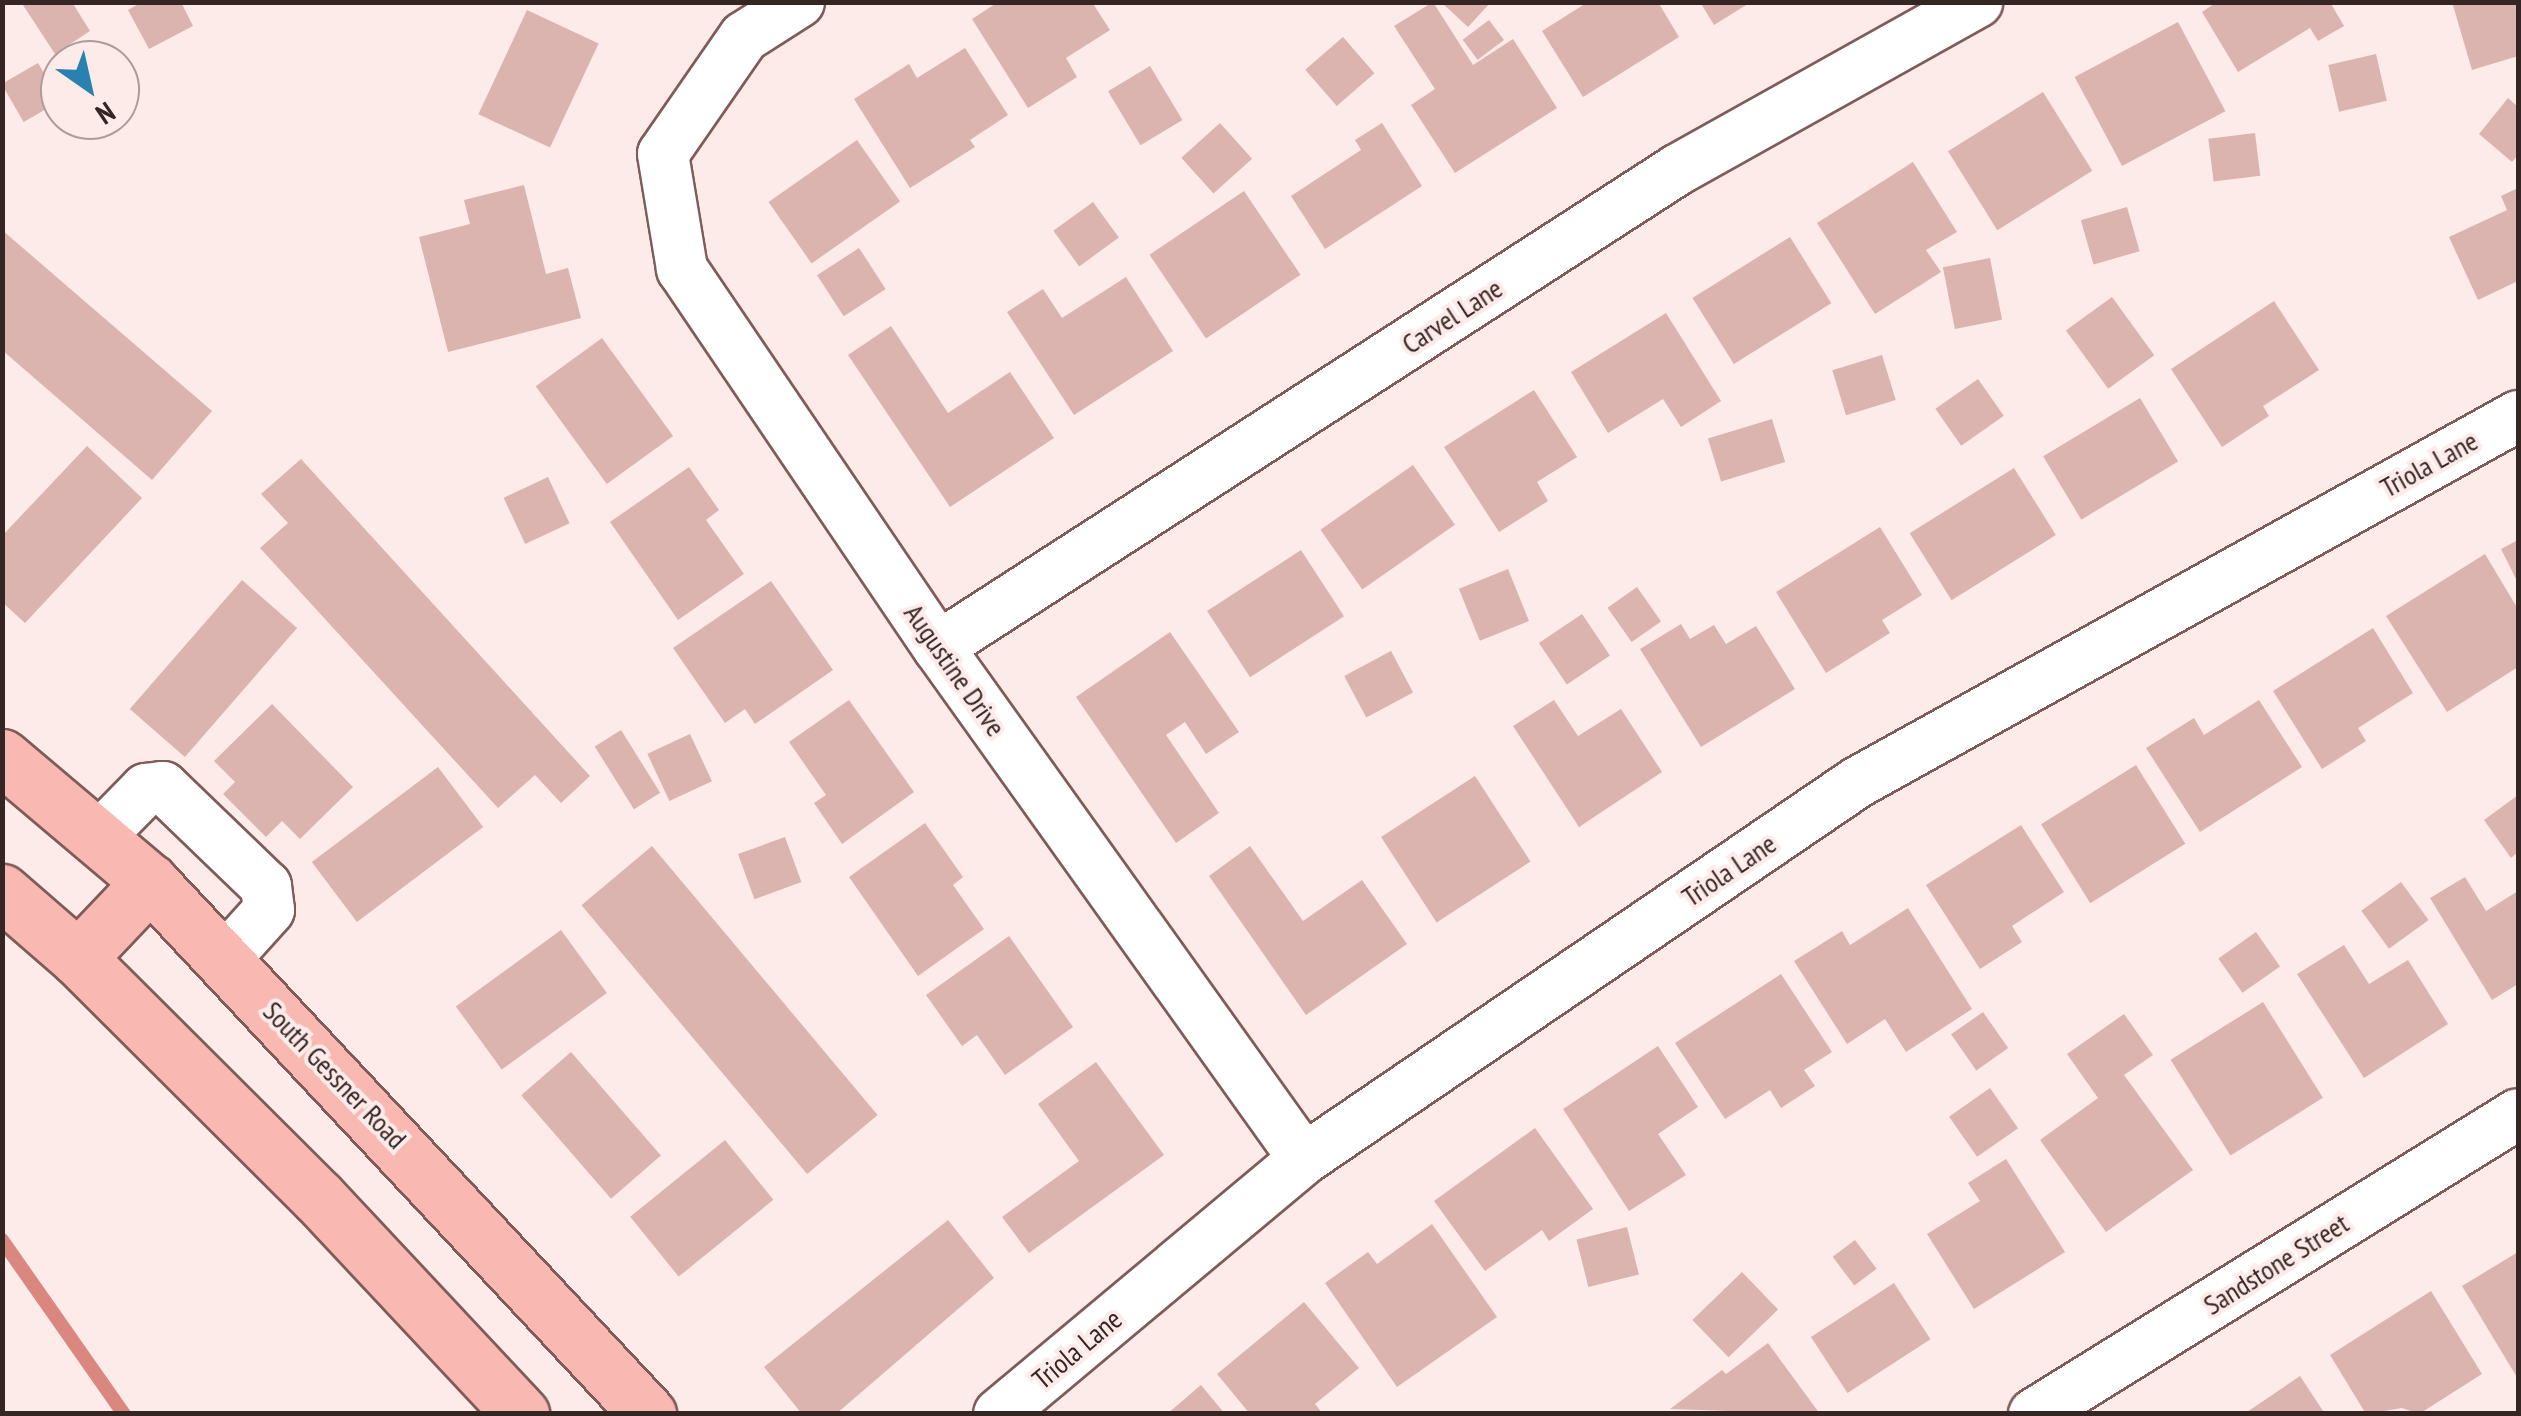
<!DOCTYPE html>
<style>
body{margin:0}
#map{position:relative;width:2521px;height:1416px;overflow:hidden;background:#fcebe9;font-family:"PT Sans Narrow",sans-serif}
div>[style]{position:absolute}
.stream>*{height:14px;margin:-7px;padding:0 7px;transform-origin:7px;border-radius:7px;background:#d9877f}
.building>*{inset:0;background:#dbb4af;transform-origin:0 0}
.roads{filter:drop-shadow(2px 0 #7f5c58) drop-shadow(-2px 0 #7f5c58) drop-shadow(0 2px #7f5c58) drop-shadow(0 -2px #7f5c58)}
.minor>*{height:50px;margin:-25px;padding:0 25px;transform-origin:25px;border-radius:25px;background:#fff}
.major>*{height:55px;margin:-27.5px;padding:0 27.5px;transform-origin:27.5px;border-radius:27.5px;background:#fab8b2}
span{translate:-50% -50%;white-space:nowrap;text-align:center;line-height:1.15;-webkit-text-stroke:8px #fcebe9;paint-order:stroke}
.street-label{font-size:28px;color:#352624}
.frame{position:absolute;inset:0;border:5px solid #352624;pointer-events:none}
.north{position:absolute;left:40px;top:40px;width:100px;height:100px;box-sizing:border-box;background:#fcebe9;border:2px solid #ac9c9a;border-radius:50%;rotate:146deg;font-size:28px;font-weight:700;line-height:40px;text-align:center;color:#352624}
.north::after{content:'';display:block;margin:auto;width:35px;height:45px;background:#2881af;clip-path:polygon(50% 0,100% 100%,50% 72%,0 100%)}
</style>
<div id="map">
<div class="stream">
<i style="left:2px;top:1240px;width:213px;rotate:55deg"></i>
</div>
<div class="building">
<i style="clip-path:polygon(21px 2px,72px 2px,90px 31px,55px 54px)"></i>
<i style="clip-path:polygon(142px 2px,181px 2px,193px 26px,149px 49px,128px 10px)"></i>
<i style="clip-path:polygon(998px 2px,1092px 2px,1110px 30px,1066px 58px,1077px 77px,1028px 108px,972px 19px)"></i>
<i style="clip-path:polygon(1433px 2px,1473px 65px,1513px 39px,1557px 108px,1455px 173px,1411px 105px,1435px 89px,1394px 26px)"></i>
<i style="clip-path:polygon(1441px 2px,1491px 2px,1468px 27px)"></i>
<i style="clip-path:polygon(1588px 2px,1658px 2px,1679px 37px,1583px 97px,1542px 31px)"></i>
<i style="clip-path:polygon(1700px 2px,1751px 2px,1714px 25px)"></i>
<i style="clip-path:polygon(2217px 2px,2330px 2px,2344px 26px,2318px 41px,2310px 28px,2238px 72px,2202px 12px)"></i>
<i style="clip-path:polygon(2452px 2px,2518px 2px,2518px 56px,2472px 70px)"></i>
<i style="left:527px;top:10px;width:79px;height:115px;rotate:25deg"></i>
<i style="left:1489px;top:20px;width:25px;height:33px;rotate:53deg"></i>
<i style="left:2178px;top:22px;width:101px;height:117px;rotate:62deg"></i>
<i style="left:1343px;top:37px;width:48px;height:50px;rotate:49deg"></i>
<i style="clip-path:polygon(965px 48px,1008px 115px,970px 140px,975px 147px,910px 188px,854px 99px,909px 64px,917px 78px)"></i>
<i style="left:2376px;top:54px;width:48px;height:49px;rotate:77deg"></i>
<i style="left:38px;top:63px;width:44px;height:42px;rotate:60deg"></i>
<i style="left:1150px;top:66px;width:63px;height:49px;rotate:59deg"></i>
<i style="left:2043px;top:92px;width:93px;height:112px;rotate:58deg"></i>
<i style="clip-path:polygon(2508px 98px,2518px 107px,2518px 155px,2512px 162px,2479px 134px)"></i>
<i style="left:1220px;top:123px;width:48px;height:52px;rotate:48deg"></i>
<i style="clip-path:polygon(1382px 123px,1422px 186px,1325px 249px,1291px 196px,1361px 150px,1355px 140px)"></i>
<i style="left:2255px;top:133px;width:43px;height:47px;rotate:83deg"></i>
<i style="left:857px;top:140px;width:75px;height:108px;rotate:55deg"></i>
<i style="clip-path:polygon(1913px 162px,1957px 232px,1926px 250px,1941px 272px,1875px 314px,1817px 223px)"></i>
<i style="clip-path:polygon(524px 185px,546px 274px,568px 268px,581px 318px,448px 352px,419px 237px,470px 224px,464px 200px)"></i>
<i style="clip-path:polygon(2518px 188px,2518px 281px,2478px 300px,2449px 237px,2507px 210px,2501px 196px)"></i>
<i style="left:1244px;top:191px;width:101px;height:114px;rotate:56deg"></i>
<i style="left:1093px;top:202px;width:44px;height:49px;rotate:54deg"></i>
<i style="left:2127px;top:207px;width:46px;height:48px;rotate:74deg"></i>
<i style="clip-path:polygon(2px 230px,212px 411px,152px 480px,2px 350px)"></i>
<i style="left:1790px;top:237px;width:78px;height:115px;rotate:58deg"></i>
<i style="left:859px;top:248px;width:49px;height:50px;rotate:57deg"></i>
<i style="left:1990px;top:258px;width:63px;height:48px;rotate:79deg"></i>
<i style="clip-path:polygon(1126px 277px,1173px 351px,1074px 415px,1007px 312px,1043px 289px,1062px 318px)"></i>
<i style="left:2112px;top:297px;width:72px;height:57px;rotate:54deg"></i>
<i style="clip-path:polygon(2274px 301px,2319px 370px,2263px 406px,2269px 416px,2222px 447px,2171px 369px)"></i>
<i style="clip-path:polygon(1666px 313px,1721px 401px,1681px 427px,1663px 399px,1608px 433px,1571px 372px)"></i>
<i style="clip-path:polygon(891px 326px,948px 413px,1010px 372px,1054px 438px,950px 507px,848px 355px)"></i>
<i style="left:602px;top:338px;width:121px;height:82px;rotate:54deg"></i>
<i style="left:1882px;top:355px;width:47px;height:52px;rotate:73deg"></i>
<i style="left:1978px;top:379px;width:45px;height:52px;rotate:55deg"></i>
<i style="clip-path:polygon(1534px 390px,1577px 457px,1537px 482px,1548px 501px,1499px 532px,1444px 447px)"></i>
<i style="left:2140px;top:398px;width:74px;height:113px;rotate:59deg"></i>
<i style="left:1772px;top:419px;width:45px;height:67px;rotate:73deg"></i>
<i style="clip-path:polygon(87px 446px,142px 498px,25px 623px,2px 602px,2px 536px)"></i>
<i style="clip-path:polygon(301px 459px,590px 776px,561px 803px,535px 775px,498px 808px,260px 548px,288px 523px,261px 494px)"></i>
<i style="left:1413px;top:465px;width:73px;height:113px;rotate:55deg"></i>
<i style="clip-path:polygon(689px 467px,719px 510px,706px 520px,744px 574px,678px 620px,610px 522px)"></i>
<i style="left:2014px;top:468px;width:79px;height:123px;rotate:58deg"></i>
<i style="left:548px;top:477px;width:51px;height:49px;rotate:65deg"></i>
<i style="clip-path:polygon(1880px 527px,1922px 595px,1882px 620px,1890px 633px,1826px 673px,1776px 592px)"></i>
<i style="clip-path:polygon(2518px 540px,2518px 583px,2501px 549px)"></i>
<i style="left:1301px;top:550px;width:79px;height:112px;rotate:57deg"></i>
<i style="clip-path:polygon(2485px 554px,2518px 609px,2518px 667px,2447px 712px,2386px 616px)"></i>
<i style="left:1508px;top:569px;width:56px;height:53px;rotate:68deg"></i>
<i style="left:242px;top:580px;width:73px;height:171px;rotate:41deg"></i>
<i style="clip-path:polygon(771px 581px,833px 670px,755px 724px,745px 709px,725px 723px,673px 648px)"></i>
<i style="left:1637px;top:587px;width:42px;height:36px;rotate:55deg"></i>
<i style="left:1582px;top:614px;width:50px;height:52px;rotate:56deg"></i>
<i style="clip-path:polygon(1681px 624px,1690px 639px,1714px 625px,1726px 644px,1756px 626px,1795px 689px,1701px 747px,1640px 649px)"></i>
<i style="clip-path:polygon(2373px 628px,2413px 693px,2358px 728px,2366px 741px,2322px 769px,2273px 691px)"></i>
<i style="clip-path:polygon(1170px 632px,1239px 732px,1206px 754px,1185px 722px,1166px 735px,1219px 813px,1176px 843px,1076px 697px)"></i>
<i style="left:1391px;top:651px;width:47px;height:53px;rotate:62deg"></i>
<i style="clip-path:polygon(849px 700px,914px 792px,842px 844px,814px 803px,826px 795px,789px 742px)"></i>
<i style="clip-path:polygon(1554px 700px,1578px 736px,1621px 709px,1662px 772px,1579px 827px,1513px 726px)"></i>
<i style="clip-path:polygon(2259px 700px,2302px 767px,2200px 832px,2146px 748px,2194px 718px,2204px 735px)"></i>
<i style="clip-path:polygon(272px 704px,353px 787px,300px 839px,282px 821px,266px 837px,223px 794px,235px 782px,214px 761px)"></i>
<i style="left:621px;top:730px;width:74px;height:31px;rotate:58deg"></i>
<i style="left:690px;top:734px;width:52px;height:47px;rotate:65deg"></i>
<i style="left:2136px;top:765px;width:93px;height:112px;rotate:58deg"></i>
<i style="left:438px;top:767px;width:75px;height:158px;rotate:53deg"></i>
<i style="left:1475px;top:776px;width:102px;height:112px;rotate:57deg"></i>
<i style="clip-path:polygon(2518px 795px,2518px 852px,2511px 858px,2484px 820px)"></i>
<i style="clip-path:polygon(925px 823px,963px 877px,953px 885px,984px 929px,918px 976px,849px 877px)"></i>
<i style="clip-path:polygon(2021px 825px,2064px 892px,2012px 926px,2022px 942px,1980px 969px,1926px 885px)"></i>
<i style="left:785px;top:837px;width:48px;height:50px;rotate:70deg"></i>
<i style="left:652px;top:846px;width:351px;height:92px;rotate:50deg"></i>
<i style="clip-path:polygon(1250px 846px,1303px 921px,1362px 880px,1407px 944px,1306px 1015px,1209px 876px)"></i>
<i style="clip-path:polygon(2465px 877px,2486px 911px,2518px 891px,2518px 984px,2492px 1000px,2430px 898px)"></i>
<i style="left:2401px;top:882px;width:47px;height:49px;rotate:54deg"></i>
<i style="clip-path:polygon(1908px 908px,1972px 1009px,1906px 1052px,1885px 1019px,1847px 1044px,1794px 961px,1842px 931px,1850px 945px)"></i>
<i style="left:561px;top:930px;width:78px;height:130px;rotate:54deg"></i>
<i style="left:2256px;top:932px;width:42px;height:46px;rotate:55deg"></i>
<i style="clip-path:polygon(1009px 936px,1073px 1027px,1005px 1075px,977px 1035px,962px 1046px,926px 995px)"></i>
<i style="clip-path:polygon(2344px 945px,2369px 984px,2408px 960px,2448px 1024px,2364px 1078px,2297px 974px)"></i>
<i style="clip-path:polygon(1781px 974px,1832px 1052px,1804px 1070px,1815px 1086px,1781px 1108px,1770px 1090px,1725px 1119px,1675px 1043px)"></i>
<i style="left:2263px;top:1002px;width:113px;height:109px;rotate:58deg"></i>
<i style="left:1983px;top:1012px;width:44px;height:39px;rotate:55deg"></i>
<i style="clip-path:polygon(2124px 1014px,2153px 1055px,2124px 1075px,2193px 1170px,2106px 1232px,2040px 1140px,2098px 1098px,2067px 1054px)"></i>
<i style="clip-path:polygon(1658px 1046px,1698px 1107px,1658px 1134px,1686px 1175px,1629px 1211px,1563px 1109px)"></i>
<i style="left:571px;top:1052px;width:137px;height:66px;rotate:49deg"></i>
<i style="clip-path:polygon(1096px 1062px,1164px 1155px,1029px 1253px,1002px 1217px,1079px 1161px,1038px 1104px)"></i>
<i style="left:1990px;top:1088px;width:49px;height:50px;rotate:55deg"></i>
<i style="clip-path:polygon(1535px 1128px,1593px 1209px,1549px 1241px,1542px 1230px,1485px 1271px,1434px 1201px)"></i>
<i style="left:725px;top:1140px;width:77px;height:122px;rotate:51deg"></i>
<i style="clip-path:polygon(2006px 1159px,2065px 1252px,1974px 1309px,1927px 1234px,1980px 1201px,1968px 1183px)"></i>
<i style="clip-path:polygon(948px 1220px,994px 1278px,836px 1414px,802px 1414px,764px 1367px)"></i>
<i style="clip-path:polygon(1432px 1224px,1497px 1317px,1397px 1387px,1325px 1283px,1368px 1252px,1377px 1264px)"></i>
<i style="left:1627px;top:1227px;width:49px;height:52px;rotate:76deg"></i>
<i style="left:1855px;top:1240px;width:36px;height:28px;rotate:53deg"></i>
<i style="clip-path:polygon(2518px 1252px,2518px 1379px,2462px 1286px)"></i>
<i style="left:1742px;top:1272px;width:52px;height:69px;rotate:46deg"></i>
<i style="left:1894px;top:1283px;width:67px;height:99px;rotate:57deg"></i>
<i style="clip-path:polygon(2431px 1291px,2482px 1374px,2419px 1414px,2402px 1408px,2366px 1414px,2330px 1355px)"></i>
<i style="clip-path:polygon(1304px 1302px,1359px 1368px,1315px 1404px,1323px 1414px,1250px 1414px,1217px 1374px)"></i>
<i style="clip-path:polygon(1768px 1343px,1820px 1414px,1670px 1409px,1722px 1370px,1726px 1374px)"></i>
<i style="clip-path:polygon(2300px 1376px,2325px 1414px,2244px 1414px)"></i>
<i style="clip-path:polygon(1201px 1385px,1225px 1414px,1167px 1414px)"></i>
</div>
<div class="roads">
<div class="minor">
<i style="left:799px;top:2px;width:65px;rotate:147.5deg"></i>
<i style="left:744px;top:37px;width:142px;rotate:124.7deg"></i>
<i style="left:663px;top:154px;width:117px;rotate:80.6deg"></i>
<i style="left:682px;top:269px;width:457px;rotate:55.9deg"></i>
<i style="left:938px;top:647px;width:629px;rotate:54.44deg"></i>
<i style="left:938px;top:647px;width:880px;rotate:-32.84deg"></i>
<i style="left:1677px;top:170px;width:344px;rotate:-29.2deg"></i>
<i style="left:98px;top:838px;width:69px;rotate:-45.6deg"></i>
<i style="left:146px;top:789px;width:17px;rotate:-7deg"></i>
<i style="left:163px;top:787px;width:143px;rotate:43.9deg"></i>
<i style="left:266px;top:886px;width:24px;rotate:83deg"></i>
<i style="left:269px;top:910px;width:67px;rotate:132deg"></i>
<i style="left:999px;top:1414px;width:398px;rotate:-39.9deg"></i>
<i style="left:1304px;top:1159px;width:670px;rotate:-34.24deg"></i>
<i style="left:1858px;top:782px;width:755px;rotate:-29.01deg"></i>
<i style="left:2034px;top:1414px;width:569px;rotate:-31.79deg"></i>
</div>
<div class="major">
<i style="left:2px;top:757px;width:194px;rotate:40.2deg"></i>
<i style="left:150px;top:882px;width:729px;rotate:46.89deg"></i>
<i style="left:2px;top:892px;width:101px;rotate:41deg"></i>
<i style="left:78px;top:958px;width:340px;rotate:44.9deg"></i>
<i style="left:319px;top:1198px;width:296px;rotate:46.9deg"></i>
<i style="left:78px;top:958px;width:105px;rotate:-46.5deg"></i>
</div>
</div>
<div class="street-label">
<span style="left:1452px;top:316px;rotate:-33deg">Carvel Lane</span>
<span style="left:2429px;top:464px;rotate:-29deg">Triola Lane</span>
<span style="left:955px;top:670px;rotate:55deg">Augustine Drive</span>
<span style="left:1729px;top:870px;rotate:-34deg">Triola Lane</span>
<span style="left:335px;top:1075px;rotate:46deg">South Gessner Road</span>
<span style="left:2276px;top:1264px;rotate:-32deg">Sandstone Street</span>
<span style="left:1077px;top:1349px;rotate:-40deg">Triola Lane</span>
</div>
<div class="frame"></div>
<div class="north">N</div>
</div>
